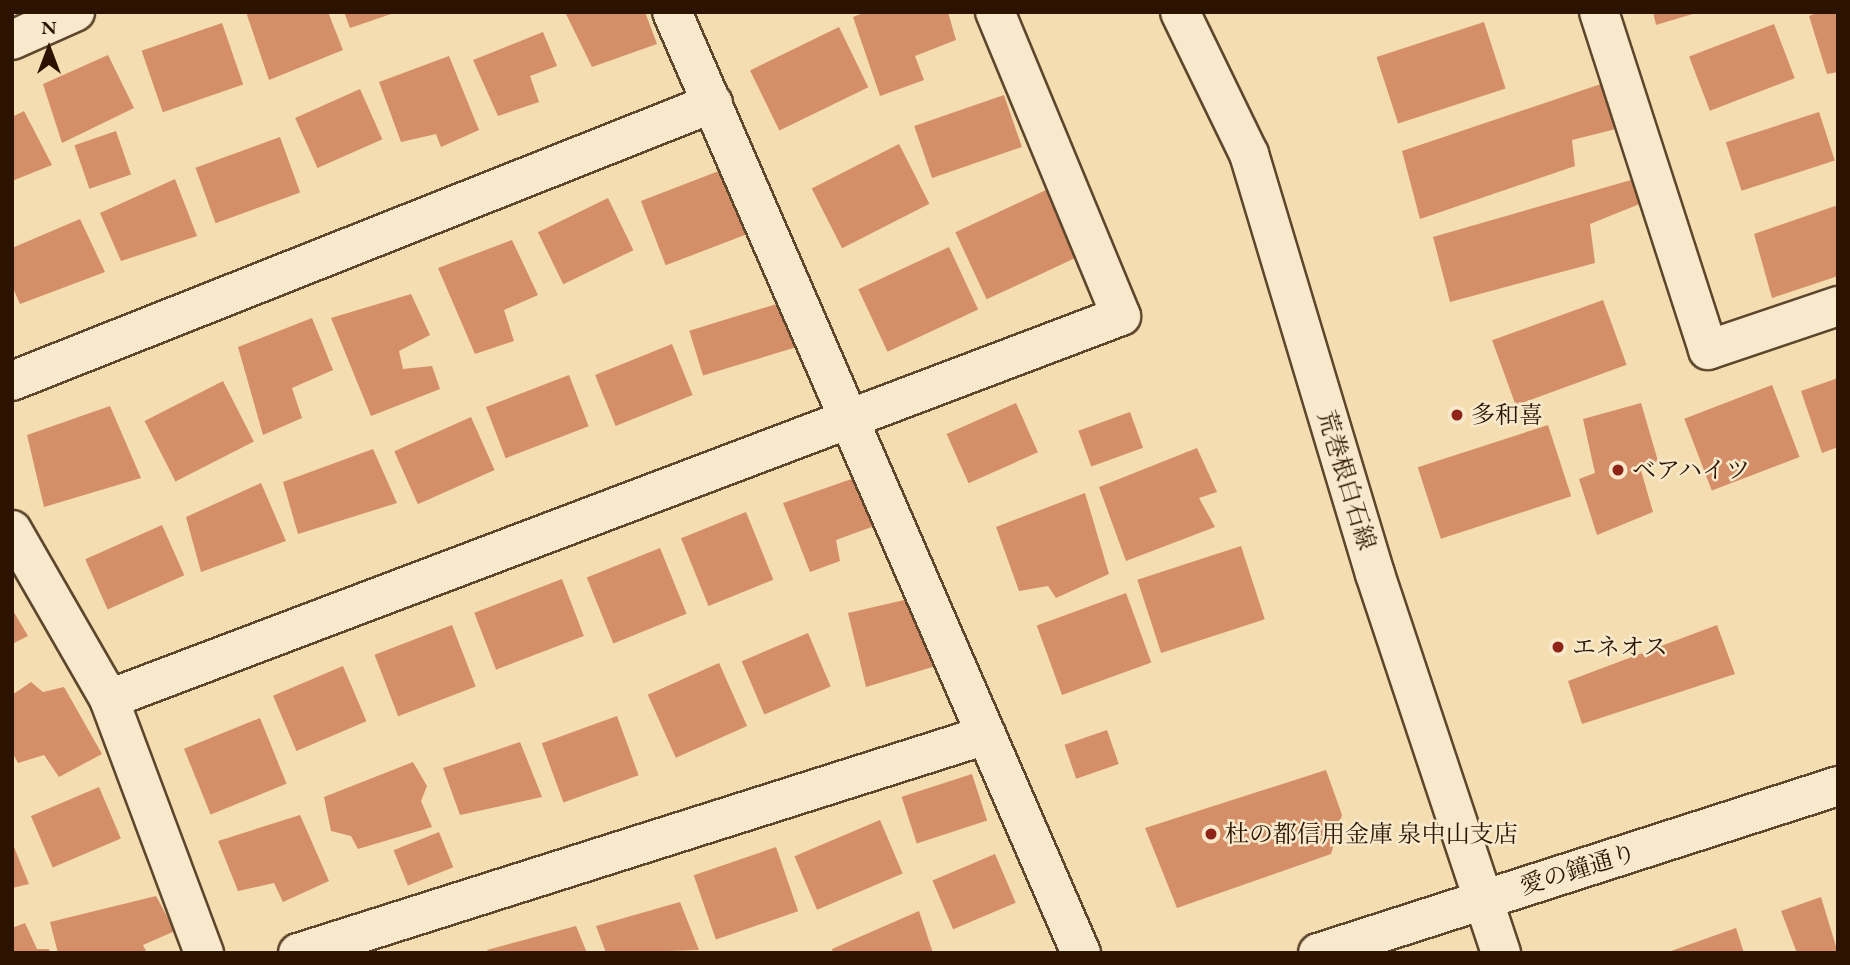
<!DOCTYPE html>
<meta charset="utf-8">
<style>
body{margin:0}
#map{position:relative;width:1850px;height:965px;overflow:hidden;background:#f4ddb0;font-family:"EB Garamond","Noto Serif JP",serif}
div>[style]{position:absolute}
.building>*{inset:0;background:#d58f68;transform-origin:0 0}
.roads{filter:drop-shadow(2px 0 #5d462c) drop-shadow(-2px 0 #5d462c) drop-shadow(0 2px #5d462c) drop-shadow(0 -2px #5d462c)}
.minor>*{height:38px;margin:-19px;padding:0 19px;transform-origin:19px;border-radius:19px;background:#f8e9cc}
.tertiary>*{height:38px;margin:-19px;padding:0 19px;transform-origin:19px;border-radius:19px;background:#f8e9cc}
.dots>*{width:19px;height:19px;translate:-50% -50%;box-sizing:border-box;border:4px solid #f8e9cc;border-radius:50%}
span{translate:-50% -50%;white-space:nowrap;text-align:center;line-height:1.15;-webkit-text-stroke:5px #f8e9cc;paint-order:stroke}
.poi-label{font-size:24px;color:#2b1300}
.left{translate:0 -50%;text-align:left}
.street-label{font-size:24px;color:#2b1300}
.frame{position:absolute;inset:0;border:14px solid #2b1300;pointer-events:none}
.north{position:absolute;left:14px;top:14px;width:70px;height:70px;-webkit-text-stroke:5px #f8e9cc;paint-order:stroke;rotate:0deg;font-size:19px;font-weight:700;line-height:28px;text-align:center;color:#2b1300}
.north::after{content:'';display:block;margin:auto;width:24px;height:32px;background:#2b1300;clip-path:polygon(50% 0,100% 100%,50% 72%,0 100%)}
</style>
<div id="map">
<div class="building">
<i style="clip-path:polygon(246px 12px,328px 12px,343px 50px,269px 80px)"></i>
<i style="clip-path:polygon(344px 12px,394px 12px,394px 13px,350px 28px)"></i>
<i style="clip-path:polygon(565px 12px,645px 12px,657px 44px,592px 67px)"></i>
<i style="clip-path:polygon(866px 12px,948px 12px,956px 40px,915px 56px,924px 80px,880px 96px,853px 17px)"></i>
<i style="clip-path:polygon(1653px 12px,1696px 12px,1696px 13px,1656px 25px)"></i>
<i style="clip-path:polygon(1819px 12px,1838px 12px,1838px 72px,1827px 74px,1809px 16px)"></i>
<i style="left:1484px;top:22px;width:70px;height:113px;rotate:72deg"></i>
<i style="left:222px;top:23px;width:65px;height:85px;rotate:71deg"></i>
<i style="left:1774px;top:24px;width:58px;height:91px;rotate:69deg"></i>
<i style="left:839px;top:27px;width:67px;height:99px;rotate:64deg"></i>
<i style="clip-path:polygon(543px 32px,557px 66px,530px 76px,539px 102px,498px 116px,473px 60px)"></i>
<i style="clip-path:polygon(108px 55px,134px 108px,62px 143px,43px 84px)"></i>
<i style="clip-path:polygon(449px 56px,479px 130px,441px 147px,436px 134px,401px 142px,379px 82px)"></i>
<i style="clip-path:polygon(1601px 84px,1620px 128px,1572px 140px,1575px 166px,1420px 219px,1402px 151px)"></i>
<i style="left:360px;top:89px;width:55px;height:71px;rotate:66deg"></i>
<i style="left:1004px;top:95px;width:55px;height:95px;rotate:71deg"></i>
<i style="clip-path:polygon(24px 111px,52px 165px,12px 181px,12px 117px)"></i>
<i style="left:1819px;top:112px;width:51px;height:98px;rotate:72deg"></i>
<i style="left:116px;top:131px;width:46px;height:44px;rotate:71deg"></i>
<i style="left:280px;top:137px;width:59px;height:90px;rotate:70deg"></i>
<i style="left:899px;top:144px;width:67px;height:98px;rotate:63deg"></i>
<i style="left:724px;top:169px;width:69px;height:89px;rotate:69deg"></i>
<i style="clip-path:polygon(1638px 178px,1647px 201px,1590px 224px,1595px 263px,1450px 302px,1433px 237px)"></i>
<i style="clip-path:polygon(175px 179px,197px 236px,121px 261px,100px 213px)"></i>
<i style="left:1046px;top:190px;width:74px;height:100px;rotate:65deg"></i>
<i style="left:608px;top:198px;width:58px;height:78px;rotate:64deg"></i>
<i style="clip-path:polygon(1838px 205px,1838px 276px,1772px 298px,1754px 234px)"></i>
<i style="clip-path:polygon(80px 219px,105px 272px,20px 304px,12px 286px,12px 248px)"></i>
<i style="clip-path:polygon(512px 240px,538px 295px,504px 310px,514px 341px,475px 354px,438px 268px)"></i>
<i style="left:949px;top:247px;width:69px;height:100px;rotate:65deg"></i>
<i style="clip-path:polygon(411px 294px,430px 335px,399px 351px,403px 369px,432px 366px,440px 389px,371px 416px,331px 318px)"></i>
<i style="left:1603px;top:300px;width:69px;height:118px;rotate:70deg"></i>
<i style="left:783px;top:302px;width:47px;height:98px;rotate:73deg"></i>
<i style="clip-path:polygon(312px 318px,333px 370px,292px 388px,302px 418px,263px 435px,238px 347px)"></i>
<i style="left:672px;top:344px;width:55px;height:83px;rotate:68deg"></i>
<i style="left:569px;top:375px;width:55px;height:89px;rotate:69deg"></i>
<i style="clip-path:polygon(1838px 378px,1838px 447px,1822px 453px,1801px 391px)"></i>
<i style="left:223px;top:381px;width:68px;height:88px;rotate:63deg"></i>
<i style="left:1772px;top:385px;width:77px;height:94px;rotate:69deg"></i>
<i style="left:1016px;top:403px;width:54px;height:76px;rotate:66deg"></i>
<i style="clip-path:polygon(1641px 403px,1658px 461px,1640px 467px,1653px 512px,1597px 535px,1579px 479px,1595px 473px,1583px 419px)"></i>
<i style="clip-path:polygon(110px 406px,141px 478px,44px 507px,27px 435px)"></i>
<i style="left:1130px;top:412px;width:38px;height:55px;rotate:70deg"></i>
<i style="left:471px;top:417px;width:58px;height:84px;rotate:66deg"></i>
<i style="left:1548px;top:425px;width:75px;height:137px;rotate:72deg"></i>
<i style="clip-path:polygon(1197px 448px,1217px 492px,1199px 498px,1215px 527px,1126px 561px,1099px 487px)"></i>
<i style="clip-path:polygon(373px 449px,397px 503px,298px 534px,283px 482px)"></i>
<i style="clip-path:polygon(860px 476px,877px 525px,836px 540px,840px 561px,810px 572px,783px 503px)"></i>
<i style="clip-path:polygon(261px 483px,286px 541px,201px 572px,186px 517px)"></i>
<i style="clip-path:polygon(1085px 493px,1109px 574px,1056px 598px,1048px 586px,1019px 591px,996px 527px)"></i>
<i style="left:746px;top:512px;width:73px;height:70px;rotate:68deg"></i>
<i style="left:162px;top:525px;width:55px;height:84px;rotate:66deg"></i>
<i style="left:1241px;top:546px;width:77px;height:109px;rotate:72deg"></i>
<i style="left:660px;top:548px;width:71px;height:79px;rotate:68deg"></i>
<i style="left:562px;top:579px;width:61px;height:94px;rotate:69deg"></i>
<i style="left:1126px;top:593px;width:74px;height:95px;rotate:70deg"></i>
<i style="clip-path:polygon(913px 598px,939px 665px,866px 687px,848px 613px)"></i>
<i style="clip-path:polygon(12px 609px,28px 636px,12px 644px)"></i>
<i style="left:452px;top:625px;width:66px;height:83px;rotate:69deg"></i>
<i style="clip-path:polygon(1717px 625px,1735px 674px,1582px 724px,1568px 681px)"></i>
<i style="left:808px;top:633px;width:58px;height:72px;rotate:67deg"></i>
<i style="left:719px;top:663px;width:69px;height:78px;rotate:66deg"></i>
<i style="left:343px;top:666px;width:60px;height:76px;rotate:67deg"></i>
<i style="clip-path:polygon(31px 682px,43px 692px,64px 687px,102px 754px,59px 777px,44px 755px,18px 763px,12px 752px,12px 695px)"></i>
<i style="left:617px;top:716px;width:63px;height:80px;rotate:70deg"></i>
<i style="left:260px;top:718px;width:71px;height:82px;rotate:68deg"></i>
<i style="left:1107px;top:730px;width:36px;height:45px;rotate:71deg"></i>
<i style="clip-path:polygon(520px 742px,542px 797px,460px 815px,443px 768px)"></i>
<i style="clip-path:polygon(413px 762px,427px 786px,421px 801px,432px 827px,358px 849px,351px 836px,331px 831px,324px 797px)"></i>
<i style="clip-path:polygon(1326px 770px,1342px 815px,1331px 854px,1177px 908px,1145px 828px)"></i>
<i style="left:972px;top:774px;width:49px;height:74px;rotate:72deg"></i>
<i style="left:99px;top:787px;width:56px;height:74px;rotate:67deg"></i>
<i style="clip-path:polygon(300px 815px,329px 881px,283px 902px,274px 883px,238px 891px,218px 841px)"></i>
<i style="left:880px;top:820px;width:58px;height:93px;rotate:67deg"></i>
<i style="left:439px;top:832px;width:38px;height:49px;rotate:68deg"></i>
<i style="clip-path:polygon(12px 842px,29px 884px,12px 888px)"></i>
<i style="left:776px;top:847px;width:68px;height:87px;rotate:71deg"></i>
<i style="left:995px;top:854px;width:53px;height:68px;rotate:67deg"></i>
<i style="clip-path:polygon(156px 896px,175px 931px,143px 945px,147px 953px,58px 953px,50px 922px)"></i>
<i style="clip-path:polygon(1821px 897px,1838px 953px,1797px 953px,1781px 911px)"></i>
<i style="clip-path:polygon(680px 902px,699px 950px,606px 953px,596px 926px)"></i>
<i style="clip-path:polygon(919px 911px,933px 953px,833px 953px,832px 949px)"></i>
<i style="clip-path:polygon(25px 923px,37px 949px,49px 949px,50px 953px,12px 953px,12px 928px)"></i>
<i style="clip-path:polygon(576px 926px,587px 953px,488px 953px,487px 950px)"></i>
<i style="clip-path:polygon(1736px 928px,1744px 953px,1668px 953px,1668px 952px)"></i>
</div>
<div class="roads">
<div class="minor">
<i style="left:672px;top:12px;width:1026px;rotate:66.51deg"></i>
<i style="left:1599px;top:12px;width:355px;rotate:72.1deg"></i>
<i style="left:1708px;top:350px;width:137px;rotate:-18.7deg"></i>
<i style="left:12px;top:40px;width:69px;rotate:-24deg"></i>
<i style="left:12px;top:381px;width:754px;rotate:-21.63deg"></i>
<i style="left:12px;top:530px;width:195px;rotate:60.1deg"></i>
<i style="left:109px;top:699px;width:271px;rotate:69.5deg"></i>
<i style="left:109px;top:699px;width:1082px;rotate:-20.73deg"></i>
<i style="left:1121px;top:316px;width:329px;rotate:-112.5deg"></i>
<i style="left:298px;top:953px;width:722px;rotate:-17.58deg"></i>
</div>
<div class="tertiary">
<i style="left:1180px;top:12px;width:158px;rotate:64.1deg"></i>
<i style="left:1249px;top:154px;width:438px;rotate:73.3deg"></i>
<i style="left:1375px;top:574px;width:399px;rotate:71.6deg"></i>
<i style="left:1318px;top:953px;width:546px;rotate:-17.8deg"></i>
</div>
</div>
<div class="dots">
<i style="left:1457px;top:415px;background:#8f2418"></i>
<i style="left:1618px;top:470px;background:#8f2418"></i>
<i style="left:1558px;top:647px;background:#8f2418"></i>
<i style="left:1211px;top:834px;background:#8f2418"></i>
</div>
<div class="poi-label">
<span class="left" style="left:1471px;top:415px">多和喜</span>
<span class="left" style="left:1632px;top:470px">ベアハイツ</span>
<span class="left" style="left:1572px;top:647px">エネオス</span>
<span class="left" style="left:1225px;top:834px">杜の都信用金庫 泉中山支店</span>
</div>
<div class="street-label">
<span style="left:1347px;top:480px;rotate:73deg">荒巻根白石線</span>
<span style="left:1578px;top:869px;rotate:-17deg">愛の鐘通り</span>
</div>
<div class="frame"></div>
<div class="north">N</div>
</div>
